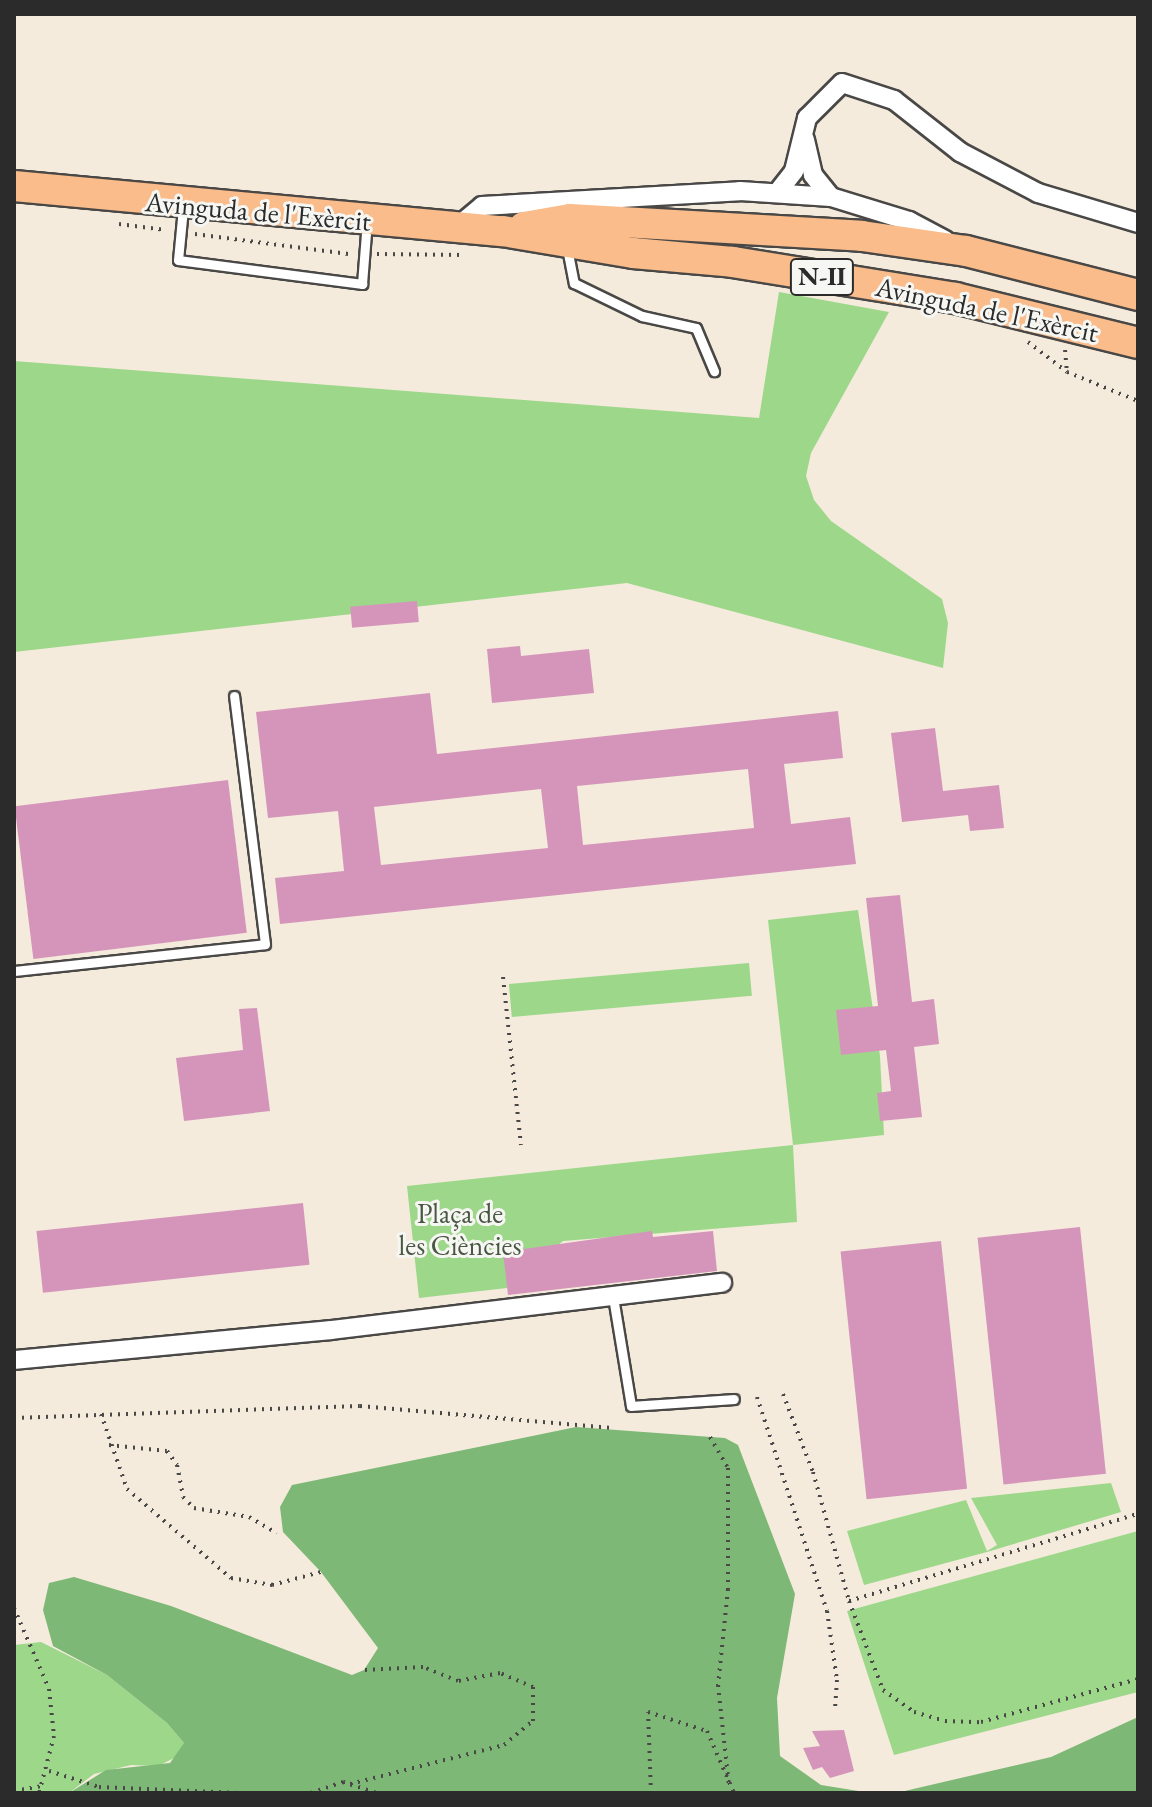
<!DOCTYPE html>
<meta charset="utf-8">
<style>
body{margin:0}
#map{position:relative;width:1152px;height:1807px;overflow:hidden;background:#f4ebdc;font-family:"EB Garamond",serif}
div>[style]{position:absolute}
.green>*{inset:0;background:#9dd78a;transform-origin:0 0}
.forest>*{inset:0;background:#7eb876}
.building>*{inset:0;background:#d595bb;transform-origin:0 0}
.path>*{height:4px;margin-top:-2px;transform-origin:0;background:repeating-linear-gradient(90deg,#494846 0 2px,transparent 0 8px)}
.roads{filter:drop-shadow(2px 0 #494846) drop-shadow(-2px 0 #494846) drop-shadow(0 2px #494846) drop-shadow(0 -2px #494846)}
.service>*{height:9px;margin:-4.5px;padding:0 4.5px;transform-origin:4.5px;border-radius:4.5px;background:#fff}
.minor>*{height:18px;margin:-9px;padding:0 9px;transform-origin:9px;border-radius:9px;background:#fff}
.primary>*{height:30px;margin:-15px;padding:0 15px;transform-origin:15px;border-radius:15px;background:#f9bc8a}
span{translate:-50% -50%;white-space:nowrap;text-align:center;line-height:1.15;-webkit-text-stroke:6px #f6f6f2;paint-order:stroke}
.shield-label span{padding:2px 6px;background:#f6f6f2;border:2px solid;border-radius:6px;-webkit-text-stroke-width:0}
.shield-label{font-size:26px;color:#2b2b2b;font-weight:700}
.street-label{font-size:28px;color:#2b2b2b}
.park-label{font-size:28px;color:#485643}
.frame{position:absolute;inset:0;border:16px solid #2b2b2b;pointer-events:none}
</style>
<div id="map">
<div class="green">
<i style="clip-path:polygon(779px 292px,889px 312px,811px 453px,806px 476px,814px 500px,831px 521px,942px 599px,948px 623px,943px 668px,627px 583px,14px 652px,14px 361px,759px 418px)"></i>
<i style="clip-path:polygon(858px 910px,880px 1056px,884px 1135px,793px 1145px,797px 1222px,563px 1241px,507px 1288px,419px 1298px,407px 1186px,793px 1145px,768px 920px)"></i>
<i style="left:749px;top:963px;width:33px;height:241px;rotate:85deg"></i>
<i style="clip-path:polygon(1111px 1483px,1121px 1512px,987px 1552px,864px 1585px,847px 1531px,966px 1500px,987px 1551px,997px 1545px,971px 1498px)"></i>
<i style="clip-path:polygon(1138px 1531px,1138px 1692px,894px 1755px,847px 1611px)"></i>
<i style="clip-path:polygon(41px 1642px,107px 1675px,167px 1723px,184px 1743px,180px 1755px,158px 1766px,131px 1765px,94px 1774px,69px 1793px,14px 1793px,14px 1645px)"></i>
</div>
<div class="forest">
<i style="clip-path:polygon(576px 1427px,725px 1438px,738px 1445px,795px 1594px,777px 1698px,780px 1756px,821px 1785px,871px 1793px,69px 1793px,106px 1770px,170px 1763px,184px 1743px,167px 1723px,107px 1675px,53px 1646px,43px 1610px,49px 1583px,74px 1577px,171px 1606px,352px 1675px,364px 1670px,378px 1648px,321px 1572px,283px 1532px,280px 1507px,292px 1485px)"></i>
<i style="clip-path:polygon(1138px 1717px,1138px 1793px,896px 1793px,1051px 1757px)"></i>
</div>
<div class="building">
<i style="left:417px;top:601px;width:21px;height:67px;rotate:85deg"></i>
<i style="clip-path:polygon(520px 646px,521px 656px,589px 649px,594px 693px,492px 703px,487px 649px)"></i>
<i style="clip-path:polygon(evenodd,430px 693px,437px 754px,838px 711px,843px 758px,784px 764px,791px 824px,850px 817px,856px 864px,280px 924px,275px 878px,344px 871px,338px 811px,268px 818px,256px 712px,430px 693px,748px 769px,754px 828px,583px 845px,577px 786px,748px 769px,430px 693px,541px 789px,548px 848px,381px 865px,374px 807px,541px 789px)"></i>
<i style="clip-path:polygon(935px 728px,943px 791px,999px 785px,1004px 828px,970px 831px,968px 815px,902px 822px,891px 733px)"></i>
<i style="left:228px;top:780px;width:154px;height:215px;rotate:83deg"></i>
<i style="clip-path:polygon(900px 895px,912px 1002px,934px 999px,939px 1044px,914px 1047px,922px 1117px,880px 1121px,877px 1093px,891px 1091px,886px 1050px,841px 1055px,836px 1010px,878px 1006px,866px 898px)"></i>
<i style="clip-path:polygon(257px 1008px,270px 1111px,184px 1121px,176px 1058px,243px 1050px,239px 1009px)"></i>
<i style="left:303px;top:1203px;width:62px;height:268px;rotate:84deg"></i>
<i style="left:1080px;top:1227px;width:248px;height:103px;rotate:84deg"></i>
<i style="clip-path:polygon(652px 1231px,653px 1237px,713px 1231px,717px 1271px,508px 1295px,503px 1252px)"></i>
<i style="left:941px;top:1241px;width:249px;height:101px;rotate:84deg"></i>
<i style="clip-path:polygon(844px 1730px,854px 1771px,830px 1778px,822px 1767px,813px 1770px,803px 1748px,820px 1746px,812px 1731px)"></i>
</div>
<div class="path">
<i style="left:119px;top:224px;width:47px;rotate:7.3deg"></i>
<i style="left:195px;top:234px;width:155px;rotate:7.4deg"></i>
<i style="left:377px;top:254px;width:88px;rotate:0.7deg"></i>
<i style="left:1028px;top:342px;width:49px;rotate:37.6deg"></i>
<i style="left:1067px;top:372px;width:77px;rotate:22.2deg"></i>
<i style="left:1065px;top:350px;width:22px;rotate:85deg"></i>
<i style="left:503px;top:977px;width:169px;rotate:83.9deg"></i>
<i style="left:783px;top:1394px;width:84px;rotate:69deg"></i>
<i style="left:813px;top:1472px;width:134px;rotate:74.4deg"></i>
<i style="left:849px;top:1601px;width:302px;rotate:-16.8deg"></i>
<i style="left:757px;top:1397px;width:225px;rotate:71.9deg"></i>
<i style="left:827px;top:1611px;width:70px;rotate:81.8deg"></i>
<i style="left:837px;top:1680px;width:30px;rotate:94deg"></i>
<i style="left:101px;top:1414px;width:79px;rotate:70.9deg"></i>
<i style="left:127px;top:1489px;width:137px;rotate:40.6deg"></i>
<i style="left:231px;top:1578px;width:42px;rotate:9.7deg"></i>
<i style="left:272px;top:1585px;width:51px;rotate:-14.9deg"></i>
<i style="left:14px;top:1418px;width:346px;rotate:-2deg"></i>
<i style="left:360px;top:1406px;width:253px;rotate:5deg"></i>
<i style="left:710px;top:1437px;width:36px;rotate:60deg"></i>
<i style="left:728px;top:1468px;width:121px;rotate:90deg"></i>
<i style="left:728px;top:1589px;width:97px;rotate:95.9deg"></i>
<i style="left:718px;top:1685px;width:102px;rotate:83.8deg"></i>
<i style="left:109px;top:1445px;width:58px;rotate:5.9deg"></i>
<i style="left:167px;top:1451px;width:17px;rotate:54deg"></i>
<i style="left:177px;top:1465px;width:33px;rotate:79deg"></i>
<i style="left:183px;top:1497px;width:16px;rotate:45deg"></i>
<i style="left:194px;top:1508px;width:56px;rotate:9.3deg"></i>
<i style="left:249px;top:1517px;width:32px;rotate:30deg"></i>
<i style="left:849px;top:1601px;width:95px;rotate:69.1deg"></i>
<i style="left:883px;top:1690px;width:38px;rotate:35deg"></i>
<i style="left:914px;top:1712px;width:32px;rotate:16deg"></i>
<i style="left:945px;top:1721px;width:36px;rotate:2deg"></i>
<i style="left:981px;top:1722px;width:163px;rotate:-15.3deg"></i>
<i style="left:14px;top:1608px;width:88px;rotate:66.6deg"></i>
<i style="left:49px;top:1689px;width:47px;rotate:83.9deg"></i>
<i style="left:54px;top:1736px;width:59px;rotate:104.7deg"></i>
<i style="left:49px;top:1771px;width:52px;rotate:17.7deg"></i>
<i style="left:99px;top:1787px;width:140px;rotate:2.5deg"></i>
<i style="left:350px;top:1784px;width:159px;rotate:-14.2deg"></i>
<i style="left:504px;top:1745px;width:38px;rotate:-40deg"></i>
<i style="left:533px;top:1721px;width:34px;rotate:-90deg"></i>
<i style="left:533px;top:1687px;width:36px;rotate:-157deg"></i>
<i style="left:500px;top:1673px;width:43px;rotate:169.2deg"></i>
<i style="left:458px;top:1681px;width:38px;rotate:-158deg"></i>
<i style="left:423px;top:1667px;width:59px;rotate:177.1deg"></i>
<i style="left:14px;top:1791px;width:28px;rotate:-10deg"></i>
<i style="left:311px;top:1793px;width:34px;rotate:-19deg"></i>
<i style="left:343px;top:1782px;width:35px;rotate:18deg"></i>
<i style="left:651px;top:1793px;width:81px;rotate:-92.1deg"></i>
<i style="left:648px;top:1712px;width:62px;rotate:17.9deg"></i>
<i style="left:707px;top:1731px;width:68px;rotate:66.5deg"></i>
</div>
<div class="roads">
<div class="service">
<i style="left:183px;top:208px;width:52px;rotate:95.5deg"></i>
<i style="left:178px;top:260px;width:186px;rotate:7.4deg"></i>
<i style="left:362px;top:284px;width:63px;rotate:-85.5deg"></i>
<i style="left:567px;top:248px;width:36px;rotate:79deg"></i>
<i style="left:574px;top:283px;width:76px;rotate:25.9deg"></i>
<i style="left:642px;top:316px;width:55px;rotate:12.5deg"></i>
<i style="left:696px;top:328px;width:47px;rotate:67.3deg"></i>
<i style="left:14px;top:971px;width:252px;rotate:-6.1deg"></i>
<i style="left:265px;top:944px;width:250px;rotate:-97.1deg"></i>
<i style="left:613px;top:1297px;width:110px;rotate:80.6deg"></i>
<i style="left:631px;top:1406px;width:103px;rotate:-3.9deg"></i>
</div>
<div class="minor">
<i style="left:805px;top:140px;width:36px;rotate:77deg"></i>
<i style="left:813px;top:175px;width:28px;rotate:51deg"></i>
<i style="left:777px;top:193px;width:28px;rotate:-52deg"></i>
<i style="left:794px;top:171px;width:55px;rotate:-76.2deg"></i>
<i style="left:807px;top:118px;width:49px;rotate:-45deg"></i>
<i style="left:842px;top:83px;width:55px;rotate:18.1deg"></i>
<i style="left:894px;top:100px;width:84px;rotate:38.2deg"></i>
<i style="left:960px;top:152px;width:88px;rotate:27.7deg"></i>
<i style="left:1038px;top:193px;width:104px;rotate:16.7deg"></i>
<i style="left:456px;top:228px;width:34px;rotate:-40deg"></i>
<i style="left:482px;top:206px;width:258px;rotate:-3.3deg"></i>
<i style="left:740px;top:191px;width:91px;rotate:3.8deg"></i>
<i style="left:831px;top:197px;width:82px;rotate:17.1deg"></i>
<i style="left:909px;top:221px;width:41px;rotate:27.8deg"></i>
<i style="left:14px;top:1360px;width:318px;rotate:-5.4deg"></i>
<i style="left:331px;top:1330px;width:394px;rotate:-6.9deg"></i>
</div>
<div class="primary">
<i style="left:14px;top:186px;width:491px;rotate:5.3deg"></i>
<i style="left:503px;top:231px;width:132px;rotate:9.6deg"></i>
<i style="left:633px;top:253px;width:100px;rotate:5.1deg"></i>
<i style="left:733px;top:262px;width:225px;rotate:9.2deg"></i>
<i style="left:955px;top:298px;width:188px;rotate:13.8deg"></i>
<i style="left:524px;top:227px;width:47px;rotate:-9.9deg"></i>
<i style="left:570px;top:219px;width:292px;rotate:3.3deg"></i>
<i style="left:862px;top:236px;width:105px;rotate:8.2deg"></i>
<i style="left:966px;top:251px;width:178px;rotate:14.3deg"></i>
</div>
</div>
<div class="shield-label">
<span style="left:822px;top:277px">N-II</span>
</div>
<div class="street-label">
<span style="left:258px;top:211px;rotate:5deg">Avinguda de l'Exèrcit</span>
<span style="left:987px;top:309px;rotate:12deg">Avinguda de l'Exèrcit</span>
</div>
<div class="park-label">
<span style="left:460px;top:1229px">Plaça de<br>les Ciències</span>
</div>
<div class="frame"></div>
</div>
